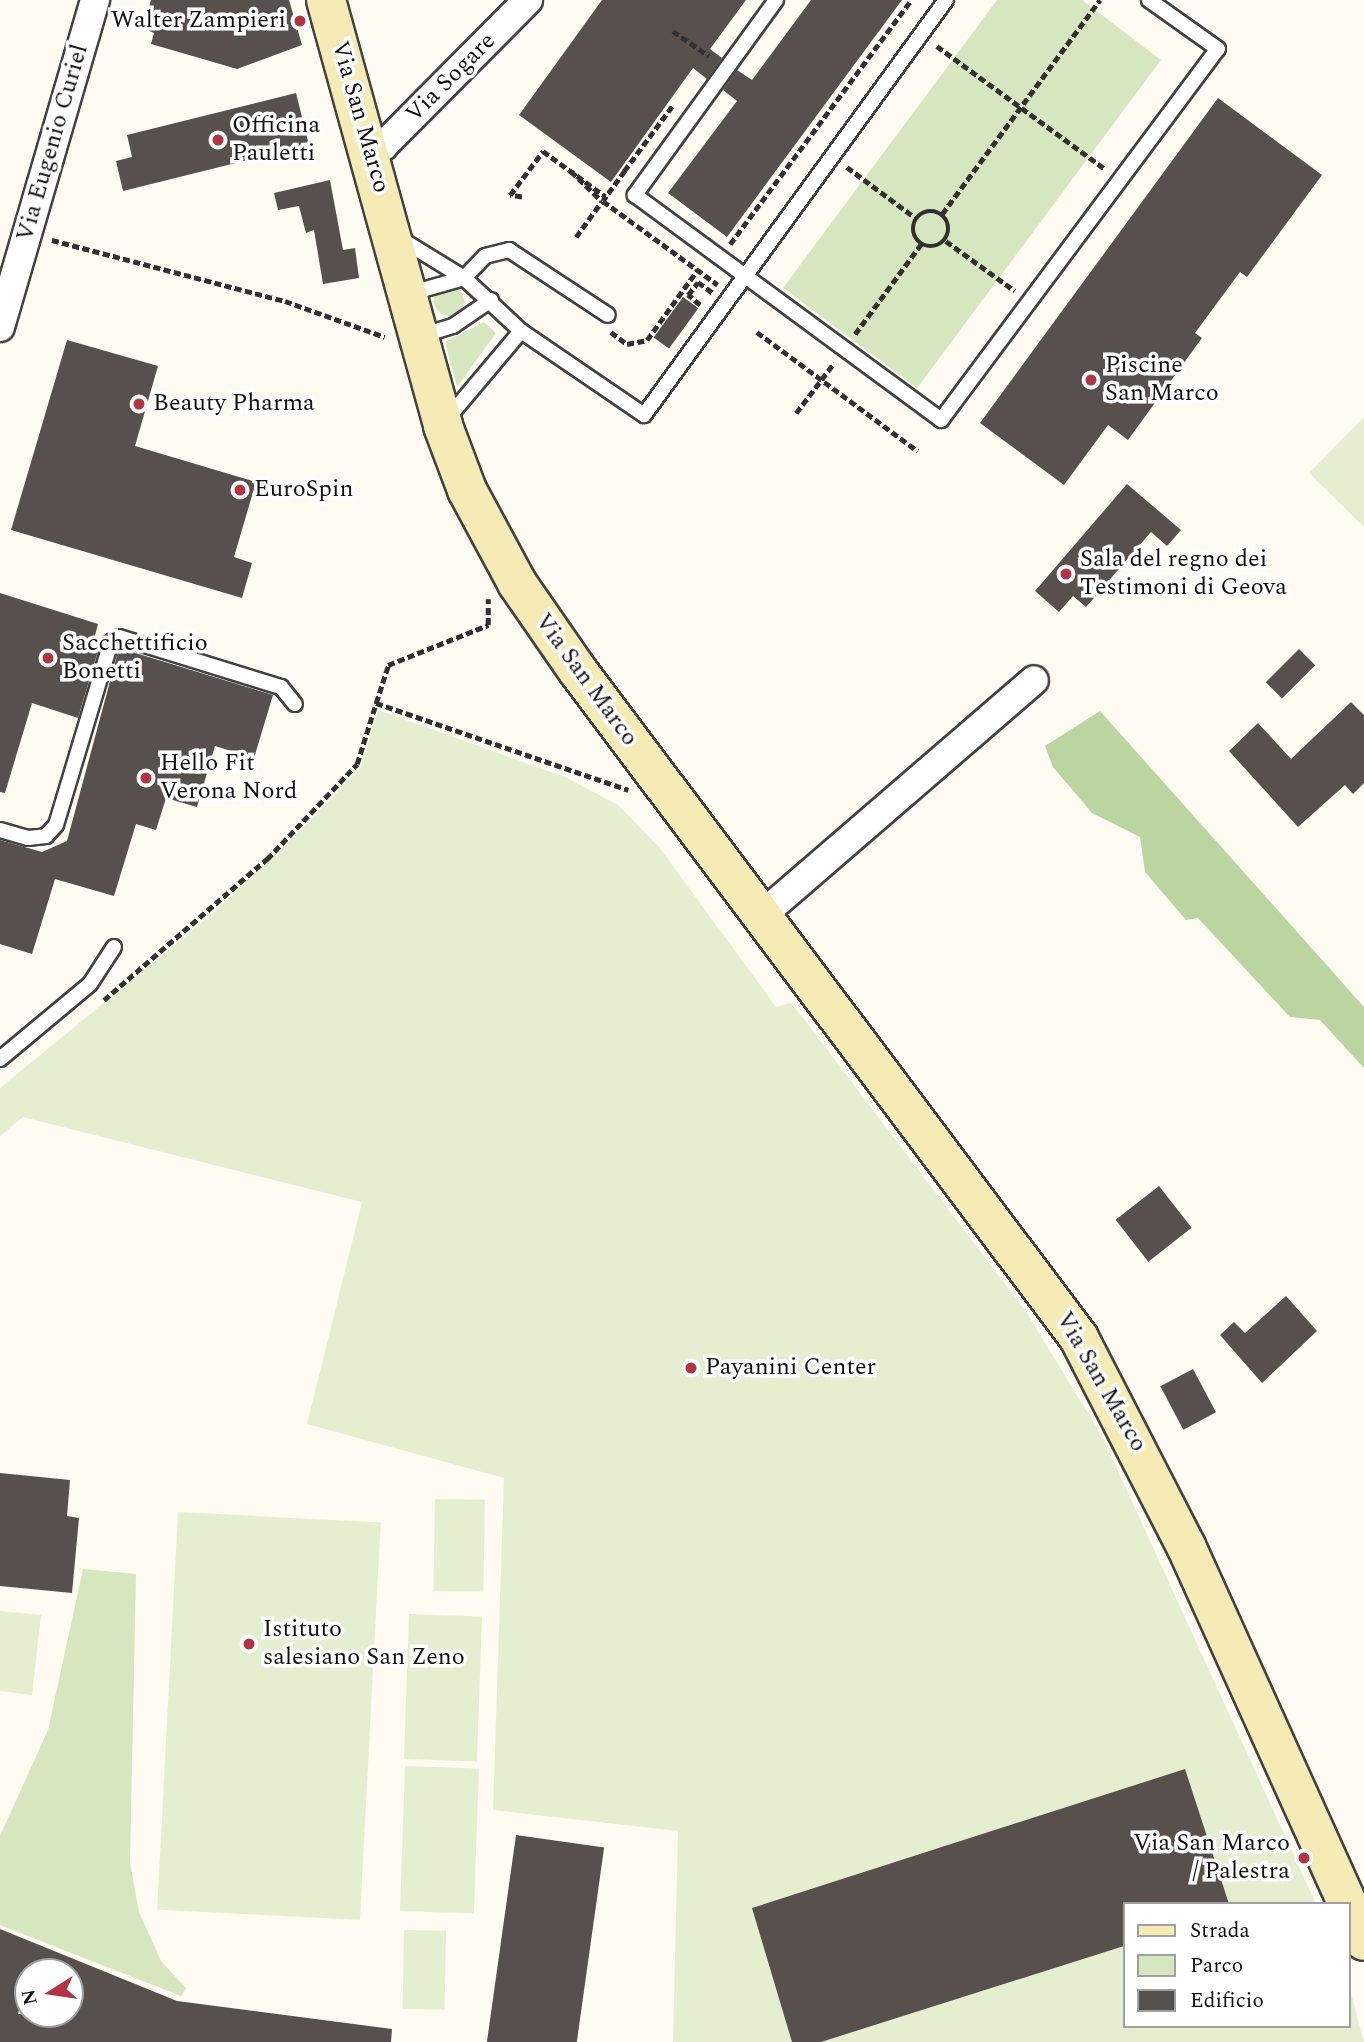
<!DOCTYPE html>
<style>
body{margin:0}
#map{position:relative;width:1364px;height:2042px;overflow:hidden;background:#fefbf3;font-family:Spectral,serif}
div>[style]{position:absolute}
.green>*{inset:0;background:#d6e6bf}
.round{border-radius:50%}
.forest>*{inset:0;background:#bbd5a0}
.pitch>*{inset:0;background:#e6eed0;transform-origin:0 0}
.building>*{inset:0;background:#57504d;transform-origin:0 0}
.path>*{height:4.5px;margin-top:-2.25px;transform-origin:0;background:repeating-linear-gradient(90deg,#313131 0 7px,transparent 0 10.5px)}
.path>.ring{margin:-2.25px;padding:0;box-sizing:content-box;background:none;border:4.5px solid #313131;border-radius:50%}
.roads{filter:drop-shadow(2px 0 #424242) drop-shadow(-2px 0 #424242) drop-shadow(0 2px #424242) drop-shadow(0 -2px #424242)}
.lane>*{height:14px;margin:-7px;padding:0 7px;transform-origin:7px;border-radius:7px;background:#fff}
.street>*{height:28px;margin:-14px;padding:0 14px;transform-origin:14px;border-radius:14px;background:#fff}
.secondary>*{height:38px;margin:-19px;padding:0 19px;transform-origin:19px;border-radius:19px;background:#f7ebb5}
.dots>*{width:19px;height:19px;translate:-50% -50%;box-sizing:border-box;border:4px solid #fff;border-radius:50%}
span{translate:-50% -50%;white-space:nowrap;text-align:center;line-height:1.15;-webkit-text-stroke:7px #fff;paint-order:stroke}
.poi-label{font-size:24px;color:#0f0f0f}
.right{translate:-100% -50%;text-align:right}
.left{translate:0 -50%;text-align:left}
.street-label{font-size:24px;color:#0f0f0f}
.legend{position:absolute;left:1123px;top:1902px;width:228px;height:126px;box-sizing:border-box;background:#fff;border:2px solid #9f9f9f;margin:0;padding:9px 12px;list-style:none;font-size:21px;color:#0f0f0f}
.legend li{display:flex;align-items:center;gap:14px;height:35px}
.legend b{width:35px;border:2px solid #9f9f9f}
.north{position:absolute;left:14px;top:1958px;width:70px;height:70px;box-sizing:border-box;background:#fff;border:2px solid #9f9f9f;border-radius:50%;rotate:258deg;font-size:19px;font-weight:700;line-height:28px;text-align:center;color:#0f0f0f}
.north::after{content:'';display:block;margin:auto;width:24px;height:32px;background:#b23543;clip-path:polygon(50% 0,100% 100%,50% 72%,0 100%)}
</style>
<div id="map">
<div class="green">
<i style="clip-path:polygon(997px 0,1082px 0,1161px 60px,917px 388px,783px 288px)"></i>
<i class="round" style="left:434px;top:286px;width:30px;height:30px"></i>
<i style="clip-path:polygon(484px 322px,496px 333px,457px 387px,445px 342px)"></i>
<i style="clip-path:polygon(83px 1569px,136px 1574px,130px 1863px,139px 1912px,161px 1961px,186px 1988px,181px 1996px,0 1925px,0 1836px,48px 1730px)"></i>
</div>
<div class="forest">
<i style="clip-path:polygon(1100px 711px,1364px 1007px,1364px 1068px,1320px 1020px,1290px 1017px,1198px 918px,1186px 920px,1145px 872px,1140px 837px,1092px 813px,1053px 767px,1045px 746px)"></i>
</div>
<div class="pitch">
<i style="clip-path:polygon(1364px 417px,1364px 527px,1309px 473px)"></i>
<i style="clip-path:polygon(378px 710px,565px 777px,618px 805px,659px 847px,776px 1007px,791px 1003px,810px 1027px,1026px 1312px,1102px 1436px,1316px 1904px,1124px 1904px,1124px 2026px,1348px 2026px,1348px 1982px,1364px 2042px,673px 2042px,678px 1831px,493px 1810px,504px 1478px,307px 1424px,362px 1202px,23px 1117px,0 1136px,0 1088px,211px 915px,306px 825px,361px 767px)"></i>
<i style="left:435px;top:1499px;width:50px;height:92px;rotate:1deg"></i>
<i style="left:178px;top:1512px;width:203px;height:398px;rotate:3deg"></i>
<i style="clip-path:polygon(0 1611px,41px 1615px,32px 1695px,0 1691px)"></i>
<i style="left:409px;top:1614px;width:73px;height:145px;rotate:2deg"></i>
<i style="left:405px;top:1766px;width:74px;height:145px;rotate:2deg"></i>
<i style="left:404px;top:1930px;width:42px;height:79px;rotate:1deg"></i>
</div>
<div class="building">
<i style="clip-path:polygon(151px 0,289px 0,302px 45px,237px 69px,196px 57px,151px 44px,154px 33px,143px 28px)"></i>
<i style="clip-path:polygon(602px 0,746px 0,710px 49px,722px 58px,707px 79px,693px 68px,611px 182px,519px 115px)"></i>
<i style="clip-path:polygon(811px 0,902px 0,727px 237px,668px 193px,737px 101px,723px 90px,737px 70px,752px 80px)"></i>
<i style="clip-path:polygon(296px 93px,309px 145px,123px 191px,116px 161px,132px 157px,127px 135px)"></i>
<i style="clip-path:polygon(1218px 98px,1322px 175px,1247px 277px,1240px 272px,1195px 333px,1202px 338px,1128px 440px,1108px 425px,1064px 485px,980px 423px)"></i>
<i style="clip-path:polygon(330px 180px,343px 250px,355px 248px,359px 278px,323px 284px,314px 230px,306px 233px,299px 206px,278px 210px,274px 193px)"></i>
<i style="left:683px;top:297px;width:19px;height:50px;rotate:36deg"></i>
<i style="clip-path:polygon(67px 340px,158px 366px,135px 446px,256px 482px,234px 557px,252px 563px,242px 598px,11px 530px)"></i>
<i style="clip-path:polygon(1127px 484px,1181px 530px,1167px 546px,1151px 532px,1086px 607px,1073px 596px,1059px 612px,1035px 591px)"></i>
<i style="clip-path:polygon(0 593px,98px 624px,94px 639px,101px 641px,78px 718px,32px 703px,5px 793px,0 792px)"></i>
<i style="clip-path:polygon(119px 648px,273px 695px,254px 758px,215px 746px,197px 807px,166px 798px,156px 830px,136px 824px,114px 896px,55px 879px,32px 954px,0 944px,0 840px,42px 852px,67px 841px)"></i>
<i style="left:1299px;top:649px;width:23px;height:47px;rotate:45deg"></i>
<i style="clip-path:polygon(1351px 702px,1364px 715px,1364px 783px,1353px 794px,1345px 785px,1298px 827px,1229px 751px,1258px 723px,1291px 759px)"></i>
<i style="left:1159px;top:1186px;width:53px;height:55px;rotate:52deg"></i>
<i style="clip-path:polygon(1286px 1296px,1317px 1331px,1262px 1383px,1220px 1335px,1234px 1322px,1245px 1333px)"></i>
<i style="left:1193px;top:1369px;width:49px;height:37px;rotate:62deg"></i>
<i style="clip-path:polygon(0 1473px,70px 1480px,67px 1516px,79px 1518px,72px 1593px,0 1586px)"></i>
<i style="clip-path:polygon(1185px 1769px,1229px 1904px,1124px 1904px,1124px 1946px,821px 2042px,792px 2042px,752px 1908px)"></i>
<i style="left:516px;top:1835px;width:89px;height:209px;rotate:8deg"></i>
<i style="clip-path:polygon(evenodd,0 1929px,177px 2001px,392px 2029px,391px 2042px,0 2042px,0 1929px,28px 1972px,70px 1972px,70px 2014px,18px 2014px,28px 1972px)"></i>
</div>
<div class="path">
<i style="left:673px;top:31px;width:44px;rotate:34.8deg"></i>
<i style="left:937px;top:46px;width:208px;rotate:36.2deg"></i>
<i style="left:847px;top:167px;width:87px;rotate:36.6deg"></i>
<i style="left:571px;top:171px;width:43px;rotate:44.1deg"></i>
<i style="left:624px;top:171px;width:82px;rotate:-53.4deg"></i>
<i style="left:625px;top:171px;width:37px;rotate:126deg"></i>
<i style="left:603px;top:201px;width:142px;rotate:36.1deg"></i>
<i style="left:522px;top:197px;width:12px;rotate:-171deg"></i>
<i style="left:510px;top:195px;width:55px;rotate:-53.1deg"></i>
<i style="left:543px;top:151px;width:77px;rotate:36deg"></i>
<i class="ring" style="left:913px;top:211px;width:31.5px;height:31.5px"></i>
<i style="left:942px;top:214px;width:266px;rotate:-53.6deg"></i>
<i style="left:576px;top:237px;width:44px;rotate:-54.2deg"></i>
<i style="left:52px;top:240px;width:241px;rotate:14.7deg"></i>
<i style="left:285px;top:301px;width:106px;rotate:19.8deg"></i>
<i style="left:946px;top:241px;width:85px;rotate:35.9deg"></i>
<i style="left:730px;top:244px;width:304px;rotate:-53.4deg"></i>
<i style="left:700px;top:305px;width:16px;rotate:-140deg"></i>
<i style="left:688px;top:295px;width:16px;rotate:-52deg"></i>
<i style="left:698px;top:282px;width:19px;rotate:36deg"></i>
<i style="left:611px;top:332px;width:20px;rotate:37deg"></i>
<i style="left:627px;top:344px;width:20px;rotate:-11deg"></i>
<i style="left:647px;top:340px;width:87px;rotate:-54.3deg"></i>
<i style="left:757px;top:332px;width:200px;rotate:36.5deg"></i>
<i style="left:855px;top:334px;width:112px;rotate:-53.7deg"></i>
<i style="left:796px;top:413px;width:63px;rotate:-52.8deg"></i>
<i style="left:376px;top:703px;width:40px;rotate:-72deg"></i>
<i style="left:388px;top:665px;width:108px;rotate:-21.8deg"></i>
<i style="left:488px;top:625px;width:26px;rotate:-90deg"></i>
<i style="left:104px;top:1000px;width:216px;rotate:-40.9deg"></i>
<i style="left:267px;top:859px;width:131px;rotate:-46.5deg"></i>
<i style="left:357px;top:764px;width:64px;rotate:-72.7deg"></i>
<i style="left:376px;top:703px;width:267px;rotate:19deg"></i>
</div>
<div class="roads">
<div class="lane">
<i style="left:776px;top:0;width:241px;rotate:125.9deg"></i>
<i style="left:635px;top:195px;width:380px;rotate:36.3deg"></i>
<i style="left:941px;top:420px;width:463px;rotate:-53.3deg"></i>
<i style="left:1218px;top:49px;width:85px;rotate:-144.6deg"></i>
<i style="left:399px;top:238px;width:76px;rotate:31.6deg"></i>
<i style="left:464px;top:278px;width:78px;rotate:42.9deg"></i>
<i style="left:521px;top:331px;width:149px;rotate:34.3deg"></i>
<i style="left:644px;top:415px;width:513px;rotate:-53.96deg"></i>
<i style="left:417px;top:302px;width:13px;rotate:-67deg"></i>
<i style="left:422px;top:290px;width:44px;rotate:-15.9deg"></i>
<i style="left:464px;top:278px;width:30px;rotate:-46deg"></i>
<i style="left:485px;top:256px;width:25px;rotate:-14deg"></i>
<i style="left:509px;top:250px;width:118px;rotate:33.3deg"></i>
<i style="left:422px;top:322px;width:15px;rotate:42deg"></i>
<i style="left:433px;top:332px;width:21px;rotate:-17deg"></i>
<i style="left:453px;top:326px;width:46px;rotate:-34.4deg"></i>
<i style="left:447px;top:419px;width:115px;rotate:-49.9deg"></i>
<i style="left:0;top:830px;width:29px;rotate:16deg"></i>
<i style="left:28px;top:838px;width:18px;rotate:-6deg"></i>
<i style="left:46px;top:836px;width:15px;rotate:-48deg"></i>
<i style="left:56px;top:825px;width:191px;rotate:-73.3deg"></i>
<i style="left:111px;top:642px;width:9px;rotate:-32deg"></i>
<i style="left:119px;top:637px;width:170px;rotate:17.2deg"></i>
<i style="left:281px;top:687px;width:22px;rotate:51deg"></i>
<i style="left:0;top:1059px;width:117px;rotate:-39.8deg"></i>
<i style="left:90px;top:984px;width:44px;rotate:-57deg"></i>
</div>
<div class="street">
<i style="left:369px;top:150px;width:15px;rotate:-16deg"></i>
<i style="left:383px;top:146px;width:206px;rotate:-45.2deg"></i>
<i style="left:0;top:327px;width:341px;rotate:-73.8deg"></i>
<i style="left:762px;top:915px;width:359px;rotate:-40.8deg"></i>
</div>
<div class="secondary">
<i style="left:326px;top:0;width:442px;rotate:74.6deg"></i>
<i style="left:443px;top:426px;width:68px;rotate:69.4deg"></i>
<i style="left:467px;top:490px;width:106px;rotate:61.7deg"></i>
<i style="left:517px;top:583px;width:107px;rotate:55.3deg"></i>
<i style="left:578px;top:671px;width:834px;rotate:53.09deg"></i>
<i style="left:1079px;top:1338px;width:234px;rotate:62.8deg"></i>
<i style="left:1186px;top:1546px;width:393px;rotate:65.7deg"></i>
<i style="left:1348px;top:1904px;width:40px;rotate:66.6deg"></i>
</div>
</div>
<div class="dots">
<i style="left:300px;top:21px;background:#b23543"></i>
<i style="left:218px;top:140px;background:#b23543"></i>
<i style="left:1091px;top:380px;background:#b23543"></i>
<i style="left:139px;top:404px;background:#b23543"></i>
<i style="left:240px;top:490px;background:#b23543"></i>
<i style="left:1066px;top:574px;background:#b23543"></i>
<i style="left:48px;top:658px;background:#b23543"></i>
<i style="left:146px;top:778px;background:#b23543"></i>
<i style="left:691px;top:1368px;background:#b23543"></i>
<i style="left:249px;top:1644px;background:#b23543"></i>
<i style="left:1304px;top:1858px;background:#b23543"></i>
</div>
<div class="poi-label">
<span class="right" style="left:286px;top:21px">Walter Zampieri</span>
<span class="left" style="left:232px;top:140px">Officina<br>Pauletti</span>
<span class="left" style="left:1105px;top:380px">Piscine<br>San Marco</span>
<span class="left" style="left:153px;top:404px">Beauty Pharma</span>
<span class="left" style="left:254px;top:490px">EuroSpin</span>
<span class="left" style="left:1080px;top:574px">Sala del regno dei<br>Testimoni di Geova</span>
<span class="left" style="left:62px;top:658px">Sacchettificio<br>Bonetti</span>
<span class="left" style="left:160px;top:778px">Hello Fit<br>Verona Nord</span>
<span class="left" style="left:705px;top:1368px">Payanini Center</span>
<span class="left" style="left:263px;top:1644px">Istituto<br>salesiano San Zeno</span>
<span class="right" style="left:1290px;top:1858px">Via San Marco<br>/ Palestra</span>
</div>
<div class="street-label">
<span style="left:451px;top:78px;rotate:-45deg">Via Sogare</span>
<span style="left:360px;top:117px;rotate:74deg">Via San Marco</span>
<span style="left:53px;top:143px;rotate:-74deg">Via Eugenio Curiel</span>
<span style="left:586px;top:680px;rotate:54deg">Via San Marco</span>
<span style="left:1101px;top:1382px;rotate:60deg">Via San Marco</span>
</div>
<ul class="legend">
<li><b style="height:9px;background:#f7ebb5"></b>Strada</li>
<li><b style="height:19px;background:#d6e6bf"></b>Parco</li>
<li><b style="height:19px;background:#57504d"></b>Edificio</li>
</ul>
<div class="north">N</div>
</div>
